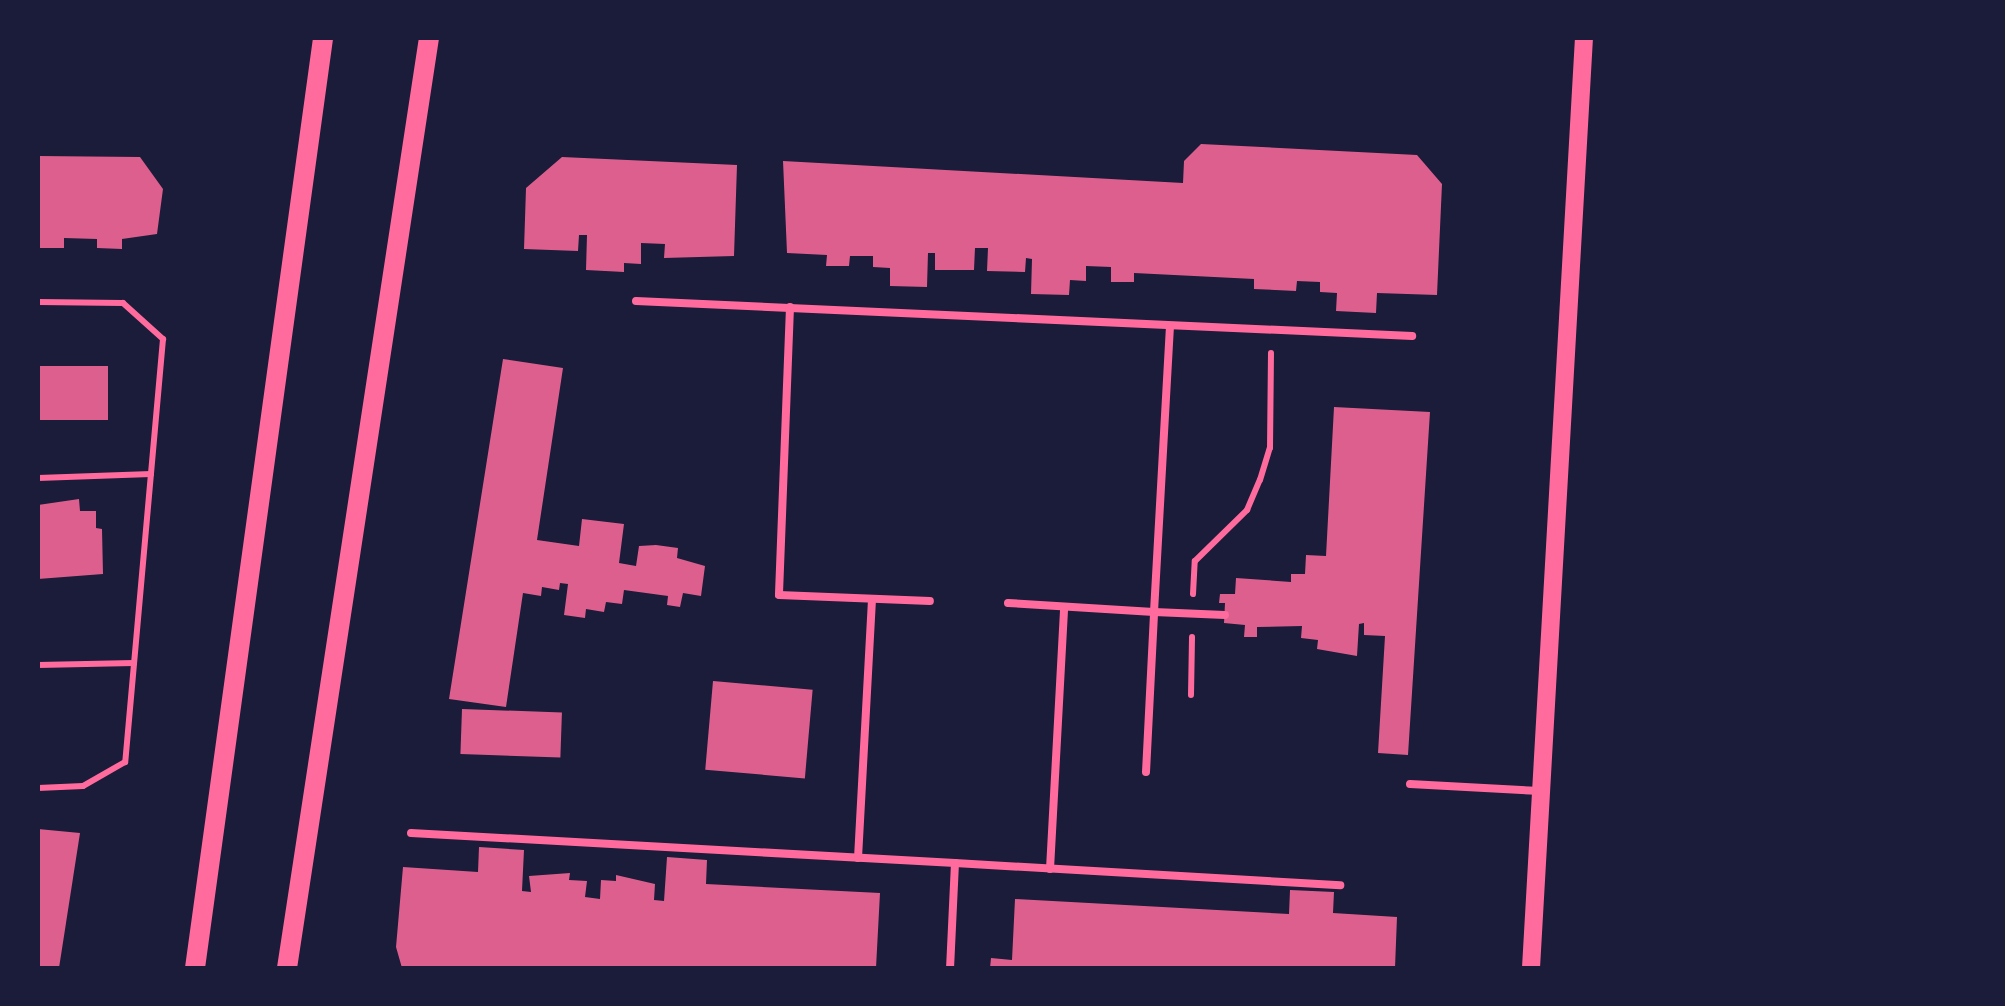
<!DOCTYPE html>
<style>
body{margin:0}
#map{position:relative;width:2005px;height:1006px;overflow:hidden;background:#1b1b3a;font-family:Inter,sans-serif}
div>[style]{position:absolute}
.building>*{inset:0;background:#dd5f8e;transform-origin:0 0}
.path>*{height:6px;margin:-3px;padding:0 3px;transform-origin:3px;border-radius:3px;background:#ff6b9d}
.service>*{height:8px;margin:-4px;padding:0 4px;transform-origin:4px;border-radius:4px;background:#ff6b9d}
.tertiary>*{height:18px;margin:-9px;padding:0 9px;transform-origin:9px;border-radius:9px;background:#ff6b9d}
.secondary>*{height:20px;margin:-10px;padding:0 10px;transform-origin:10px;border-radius:10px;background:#ff6b9d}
span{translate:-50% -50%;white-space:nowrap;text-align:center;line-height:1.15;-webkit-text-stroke:10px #1b1b3a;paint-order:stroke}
.frame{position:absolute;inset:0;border:40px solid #1b1b3a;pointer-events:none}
</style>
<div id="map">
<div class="building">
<i style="clip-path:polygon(1201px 144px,1417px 155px,1442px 184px,1437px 295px,1377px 293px,1376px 313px,1336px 311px,1337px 293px,1320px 292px,1320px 282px,1297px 281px,1296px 291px,1254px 289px,1254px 279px,1134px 273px,1134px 282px,1111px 282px,1111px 267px,1086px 266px,1086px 281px,1070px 280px,1069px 295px,1031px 294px,1032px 259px,1026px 258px,1025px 272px,987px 271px,988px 248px,975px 248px,974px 270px,935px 270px,935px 253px,928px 253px,927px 287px,890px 286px,890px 268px,873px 267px,873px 256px,850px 256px,849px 266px,826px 266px,827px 255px,787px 253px,783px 161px,1183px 183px,1184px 161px)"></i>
<i style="clip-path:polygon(38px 156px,140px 157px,163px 189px,157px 234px,122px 239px,122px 249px,97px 248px,97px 239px,64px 238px,64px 248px,39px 248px)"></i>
<i style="clip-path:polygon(562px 157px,737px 165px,734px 256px,664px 258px,665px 244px,641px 243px,641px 264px,624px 263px,624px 272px,586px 270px,587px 235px,579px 235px,578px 251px,524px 249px,526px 188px)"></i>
<i style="clip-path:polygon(503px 359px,563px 368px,537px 540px,579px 546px,582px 519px,624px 524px,619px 563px,636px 566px,639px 546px,656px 545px,678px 548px,677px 558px,705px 566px,701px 596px,683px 593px,680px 607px,667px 605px,668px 596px,624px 590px,622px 604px,606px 602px,604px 612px,586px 609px,585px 618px,564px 615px,568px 584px,560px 583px,559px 590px,542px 587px,541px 596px,523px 593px,506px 707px,449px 699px)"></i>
<i style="left:38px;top:366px;width:70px;height:54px"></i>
<i style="clip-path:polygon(1334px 407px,1430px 412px,1408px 755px,1378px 753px,1385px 636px,1364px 635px,1364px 623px,1359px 624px,1357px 656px,1317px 649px,1318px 640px,1301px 638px,1302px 626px,1257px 627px,1257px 637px,1244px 637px,1245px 625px,1224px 623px,1225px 603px,1219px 603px,1220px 594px,1235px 594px,1236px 578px,1291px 582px,1291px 574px,1305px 574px,1306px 555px,1326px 556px)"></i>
<i style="clip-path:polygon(79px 499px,80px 511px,96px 511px,96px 528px,102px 529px,103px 574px,38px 579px,38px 505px)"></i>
<i style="left:713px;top:681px;width:100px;height:89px;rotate:5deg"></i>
<i style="left:462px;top:709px;width:100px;height:45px;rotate:2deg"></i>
<i style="clip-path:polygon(38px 829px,80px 833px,59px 968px,38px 968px)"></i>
<i style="clip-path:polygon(479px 847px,524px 850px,522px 891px,531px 892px,529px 876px,570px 873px,569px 880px,587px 881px,585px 897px,600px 899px,601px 880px,616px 881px,616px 875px,655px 884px,654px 900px,664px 901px,667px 857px,707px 860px,706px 884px,880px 893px,876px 968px,402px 968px,396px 947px,403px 867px,478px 872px)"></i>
<i style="clip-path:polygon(1290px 890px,1334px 892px,1333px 913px,1397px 917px,1395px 968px,990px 968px,991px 958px,1012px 960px,1015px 899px,1289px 914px)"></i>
</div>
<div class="path">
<i style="left:38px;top:302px;width:85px;rotate:0.7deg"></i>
<i style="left:123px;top:303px;width:54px;rotate:42deg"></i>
<i style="left:163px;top:339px;width:425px;rotate:95.1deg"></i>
<i style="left:125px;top:762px;width:48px;rotate:150.3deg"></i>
<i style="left:83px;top:786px;width:45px;rotate:177.5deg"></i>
<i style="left:38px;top:478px;width:113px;rotate:-2deg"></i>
<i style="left:1193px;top:594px;width:33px;rotate:-87deg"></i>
<i style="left:1195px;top:561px;width:73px;rotate:-44.4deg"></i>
<i style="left:1247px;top:510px;width:33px;rotate:-67deg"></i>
<i style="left:1260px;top:480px;width:34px;rotate:-73deg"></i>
<i style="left:1270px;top:448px;width:95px;rotate:-89.4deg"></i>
<i style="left:38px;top:665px;width:96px;rotate:-1.2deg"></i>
<i style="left:1191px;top:695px;width:58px;rotate:-89deg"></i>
</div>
<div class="service">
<i style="left:636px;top:301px;width:777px;rotate:2.58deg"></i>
<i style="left:790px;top:307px;width:288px;rotate:92.2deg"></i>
<i style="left:779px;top:595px;width:151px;rotate:2.3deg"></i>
<i style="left:1008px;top:603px;width:146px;rotate:3.5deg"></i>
<i style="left:1154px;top:612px;width:286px;rotate:-86.8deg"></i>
<i style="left:1146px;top:772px;width:160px;rotate:-87.1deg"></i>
<i style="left:1154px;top:612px;width:71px;rotate:2.4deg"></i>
<i style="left:1410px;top:784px;width:131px;rotate:3.1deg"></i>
<i style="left:411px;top:833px;width:545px;rotate:3.16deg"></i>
<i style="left:955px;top:863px;width:105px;rotate:92.7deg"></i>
<i style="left:858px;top:858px;width:259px;rotate:-86.9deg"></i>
<i style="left:955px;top:863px;width:386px;rotate:3.3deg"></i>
<i style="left:1050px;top:869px;width:262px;rotate:-86.9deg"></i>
</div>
<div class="tertiary">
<i style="left:1531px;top:968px;width:932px;rotate:-86.74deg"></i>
</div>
<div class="secondary">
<i style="left:195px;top:968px;width:939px;rotate:-82.16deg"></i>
<i style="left:287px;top:968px;width:941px;rotate:-81.32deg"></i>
</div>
<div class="frame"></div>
</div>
